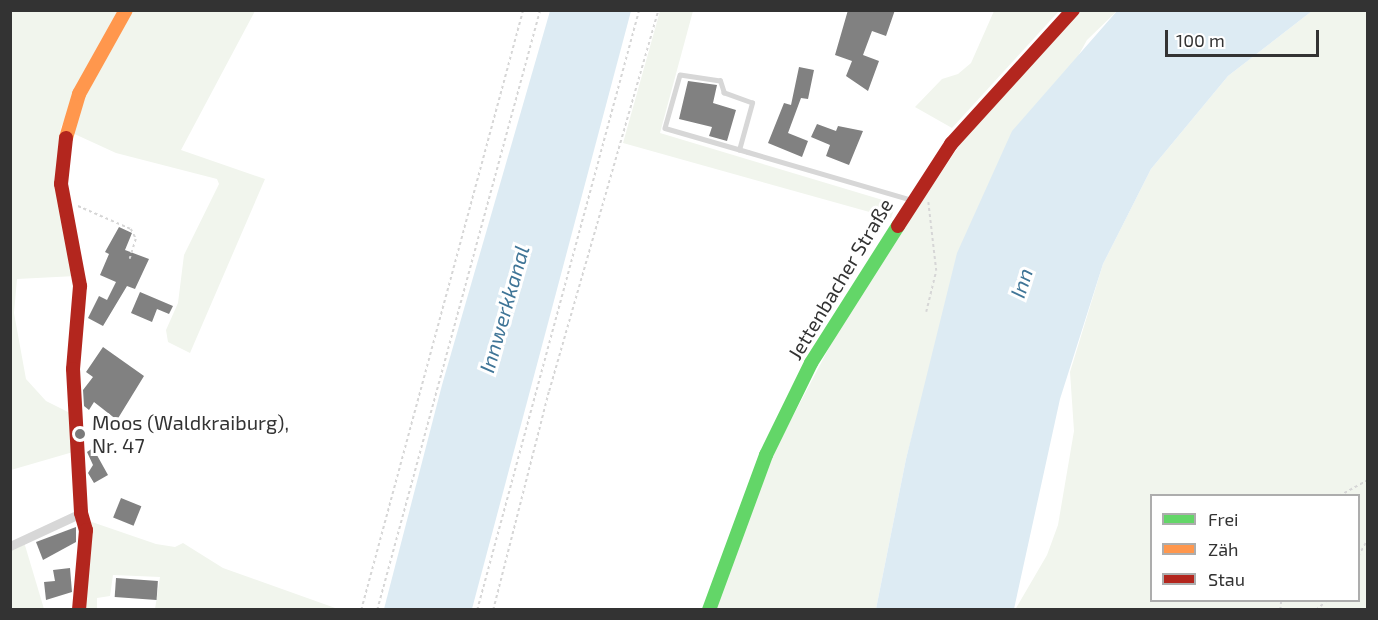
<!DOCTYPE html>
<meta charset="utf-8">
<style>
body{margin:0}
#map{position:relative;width:1378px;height:620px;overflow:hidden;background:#fff;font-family:"Exo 2",sans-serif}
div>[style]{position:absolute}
.green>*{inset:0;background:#f1f5ed}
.water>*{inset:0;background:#ddebf3}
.building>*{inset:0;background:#818181;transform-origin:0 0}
.path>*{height:1.5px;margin-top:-0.75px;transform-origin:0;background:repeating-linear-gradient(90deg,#d6d6d6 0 3px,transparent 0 6px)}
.lane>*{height:4.5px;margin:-2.25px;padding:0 2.25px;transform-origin:2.25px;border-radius:2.25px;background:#d7d7d7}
.street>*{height:9px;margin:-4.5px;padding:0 4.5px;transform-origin:4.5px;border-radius:4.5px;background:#d7d7d7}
.fast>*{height:14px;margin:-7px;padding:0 7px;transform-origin:7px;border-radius:7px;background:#63d668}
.slow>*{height:14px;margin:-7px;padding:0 7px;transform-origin:7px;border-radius:7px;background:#ff974d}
.jam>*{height:14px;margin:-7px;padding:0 7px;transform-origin:7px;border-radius:7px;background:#b3261e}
.dots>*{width:16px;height:16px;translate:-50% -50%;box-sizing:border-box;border:3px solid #fff;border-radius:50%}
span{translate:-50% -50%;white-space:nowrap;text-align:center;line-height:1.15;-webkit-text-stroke:6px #fff;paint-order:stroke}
.street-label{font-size:20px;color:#333}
.poi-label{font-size:20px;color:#333}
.left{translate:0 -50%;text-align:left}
.water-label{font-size:21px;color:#3f7597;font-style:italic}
.frame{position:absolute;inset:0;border:12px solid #333;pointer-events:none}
.legend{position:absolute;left:1150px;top:494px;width:210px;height:108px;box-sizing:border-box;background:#fff;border:2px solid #adadad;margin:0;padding:8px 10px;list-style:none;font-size:18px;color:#333}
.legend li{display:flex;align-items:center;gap:12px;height:30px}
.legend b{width:30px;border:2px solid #adadad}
.scale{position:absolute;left:1165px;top:30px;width:154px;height:27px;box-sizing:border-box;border:3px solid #333;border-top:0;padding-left:8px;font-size:18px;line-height:21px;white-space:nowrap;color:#333;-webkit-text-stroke:4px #fff;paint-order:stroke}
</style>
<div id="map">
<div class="green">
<i style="clip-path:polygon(11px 11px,121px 11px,61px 127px,58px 148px,76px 276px,17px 279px,14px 313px,26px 379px,46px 401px,70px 413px,73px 452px,11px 470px)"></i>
<i style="clip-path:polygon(130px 11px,255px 11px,181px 150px,265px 179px,190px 353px,168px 342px,166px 330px,178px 303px,184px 255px,219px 184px,217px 179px,116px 153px,68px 131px)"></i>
<i style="clip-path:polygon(660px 11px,693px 11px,660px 133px,896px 204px,891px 218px,623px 143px)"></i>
<i style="clip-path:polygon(994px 11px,1059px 11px,952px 128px,915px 107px,942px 79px,958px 74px,971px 63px)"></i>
<i style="clip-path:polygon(1079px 11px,1117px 11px,1087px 40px,951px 286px,906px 459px,876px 609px,714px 610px,773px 454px,849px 310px,973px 125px)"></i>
<i style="clip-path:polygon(evenodd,1312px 11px,1367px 11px,1367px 609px,1015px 610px,1047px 555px,1058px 525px,1074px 431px,1070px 372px,1103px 264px,1151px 169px,1228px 76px,1312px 11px,1152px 496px,1358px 496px,1358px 600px,1152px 600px,1152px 496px)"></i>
<i style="clip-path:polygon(89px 521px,156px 544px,175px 547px,183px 543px,223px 568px,338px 609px,155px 609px,160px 577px,113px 575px,110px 596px,97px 598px,97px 609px,85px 609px)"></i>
<i style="clip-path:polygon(24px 542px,44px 609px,11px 609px,10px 548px)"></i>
</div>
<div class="water">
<i style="clip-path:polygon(550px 11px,631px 11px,472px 609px,384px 609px,442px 385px)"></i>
<i style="clip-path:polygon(1117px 11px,1312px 11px,1228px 76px,1151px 169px,1103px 264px,1060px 399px,1014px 609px,876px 609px,906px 459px,957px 253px,1012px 131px)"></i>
</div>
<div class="building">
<i style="clip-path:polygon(848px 10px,895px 10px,886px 36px,872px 31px,863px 55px,879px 61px,868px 91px,846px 76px,852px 61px,835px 55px)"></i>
<i style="clip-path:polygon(799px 67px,814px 70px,808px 99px,801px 98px,788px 133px,808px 141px,802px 157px,768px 143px,784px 103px,791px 105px)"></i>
<i style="clip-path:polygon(688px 81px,717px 85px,713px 103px,736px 110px,727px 141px,709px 136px,712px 127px,679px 119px)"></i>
<i style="clip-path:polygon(817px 124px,836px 131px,838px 126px,863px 131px,849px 165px,826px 156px,830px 145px,811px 137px)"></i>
<i style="clip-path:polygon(119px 227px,132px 233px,125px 250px,149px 259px,135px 289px,127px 286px,103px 326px,88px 318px,99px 296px,107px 300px,116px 282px,100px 275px,109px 254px,105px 252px)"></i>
<i style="clip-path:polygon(140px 292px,173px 306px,169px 314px,157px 309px,152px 322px,131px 313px)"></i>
<i style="clip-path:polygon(103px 347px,144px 376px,117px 420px,94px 402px,89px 410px,84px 406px,83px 390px,93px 377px,86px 372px)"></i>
<i style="clip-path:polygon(93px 448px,108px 475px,94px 483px,88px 473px,93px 465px,87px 452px)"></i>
<i style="left:121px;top:498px;width:22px;height:21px;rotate:22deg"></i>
<i style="clip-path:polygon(76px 527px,76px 542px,43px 560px,36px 542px)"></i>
<i style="clip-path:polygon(70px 568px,72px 592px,46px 600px,44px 582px,55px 581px,53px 570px)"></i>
<i style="left:116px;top:578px;width:42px;height:19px;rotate:4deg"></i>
</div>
<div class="path">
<i style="left:78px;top:206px;width:58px;rotate:23.5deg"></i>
<i style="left:131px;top:229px;width:11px;rotate:63deg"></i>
<i style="left:136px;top:239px;width:21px;rotate:107deg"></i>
<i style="left:926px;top:312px;width:42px;rotate:-76.3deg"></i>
<i style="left:936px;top:271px;width:69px;rotate:-96.6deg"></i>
<i style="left:1339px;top:496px;width:33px;rotate:-29deg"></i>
<i style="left:1358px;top:556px;width:20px;rotate:-60deg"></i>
<i style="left:361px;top:610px;width:621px;rotate:-74.89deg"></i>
<i style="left:377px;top:610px;width:622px;rotate:-74.8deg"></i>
<i style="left:477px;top:610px;width:621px;rotate:-74.89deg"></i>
<i style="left:493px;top:610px;width:226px;rotate:-75.7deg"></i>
<i style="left:549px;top:391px;width:396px;rotate:-74deg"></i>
<i style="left:1280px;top:610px;width:10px;rotate:-84deg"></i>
<i style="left:1316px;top:610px;width:15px;rotate:-42deg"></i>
</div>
<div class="lane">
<i style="left:739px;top:150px;width:49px;rotate:-74.5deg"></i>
<i style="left:752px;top:103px;width:30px;rotate:-160deg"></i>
<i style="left:724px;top:93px;width:13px;rotate:-108deg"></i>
<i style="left:720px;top:81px;width:40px;rotate:-171.5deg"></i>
<i style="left:680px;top:75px;width:55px;rotate:105.8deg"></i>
<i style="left:665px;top:128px;width:86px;rotate:16.1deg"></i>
<i style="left:748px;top:152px;width:171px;rotate:16.3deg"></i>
</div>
<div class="street">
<i style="left:10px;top:546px;width:78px;rotate:-24.9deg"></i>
</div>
<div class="fast">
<i style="left:709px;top:610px;width:165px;rotate:-69.8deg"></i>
<i style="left:766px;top:455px;width:102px;rotate:-63.9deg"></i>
<i style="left:811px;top:363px;width:162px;rotate:-57.6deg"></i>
</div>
<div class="slow">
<i style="left:66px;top:138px;width:46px;rotate:-73.5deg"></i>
<i style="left:79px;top:94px;width:96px;rotate:-60.8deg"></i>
</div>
<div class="jam">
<i style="left:66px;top:138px;width:46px;rotate:96.2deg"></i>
<i style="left:61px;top:184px;width:104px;rotate:79.4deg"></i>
<i style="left:80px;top:286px;width:83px;rotate:94.8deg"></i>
<i style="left:73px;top:369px;width:144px;rotate:86.8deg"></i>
<i style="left:81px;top:513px;width:18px;rotate:74deg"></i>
<i style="left:86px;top:530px;width:80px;rotate:95deg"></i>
<i style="left:898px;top:226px;width:98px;rotate:-57.1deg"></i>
<i style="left:951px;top:144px;width:181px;rotate:-47.7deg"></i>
</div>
<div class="dots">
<i style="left:80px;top:434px;background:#7a7a7a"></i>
</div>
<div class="street-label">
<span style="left:840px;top:279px;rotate:-59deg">Jettenbacher Straße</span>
</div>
<div class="poi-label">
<span class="left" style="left:92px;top:434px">Moos (Waldkraiburg),<br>Nr. 47</span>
</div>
<div class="water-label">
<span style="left:1021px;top:283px;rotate:-72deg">Inn</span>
<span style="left:504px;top:309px;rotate:-74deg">Innwerkkanal</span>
</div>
<div class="frame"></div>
<ul class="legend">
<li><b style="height:8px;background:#63d668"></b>Frei</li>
<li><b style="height:8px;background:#ff974d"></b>Zäh</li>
<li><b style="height:8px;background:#b3261e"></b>Stau</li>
</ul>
<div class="scale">100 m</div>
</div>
